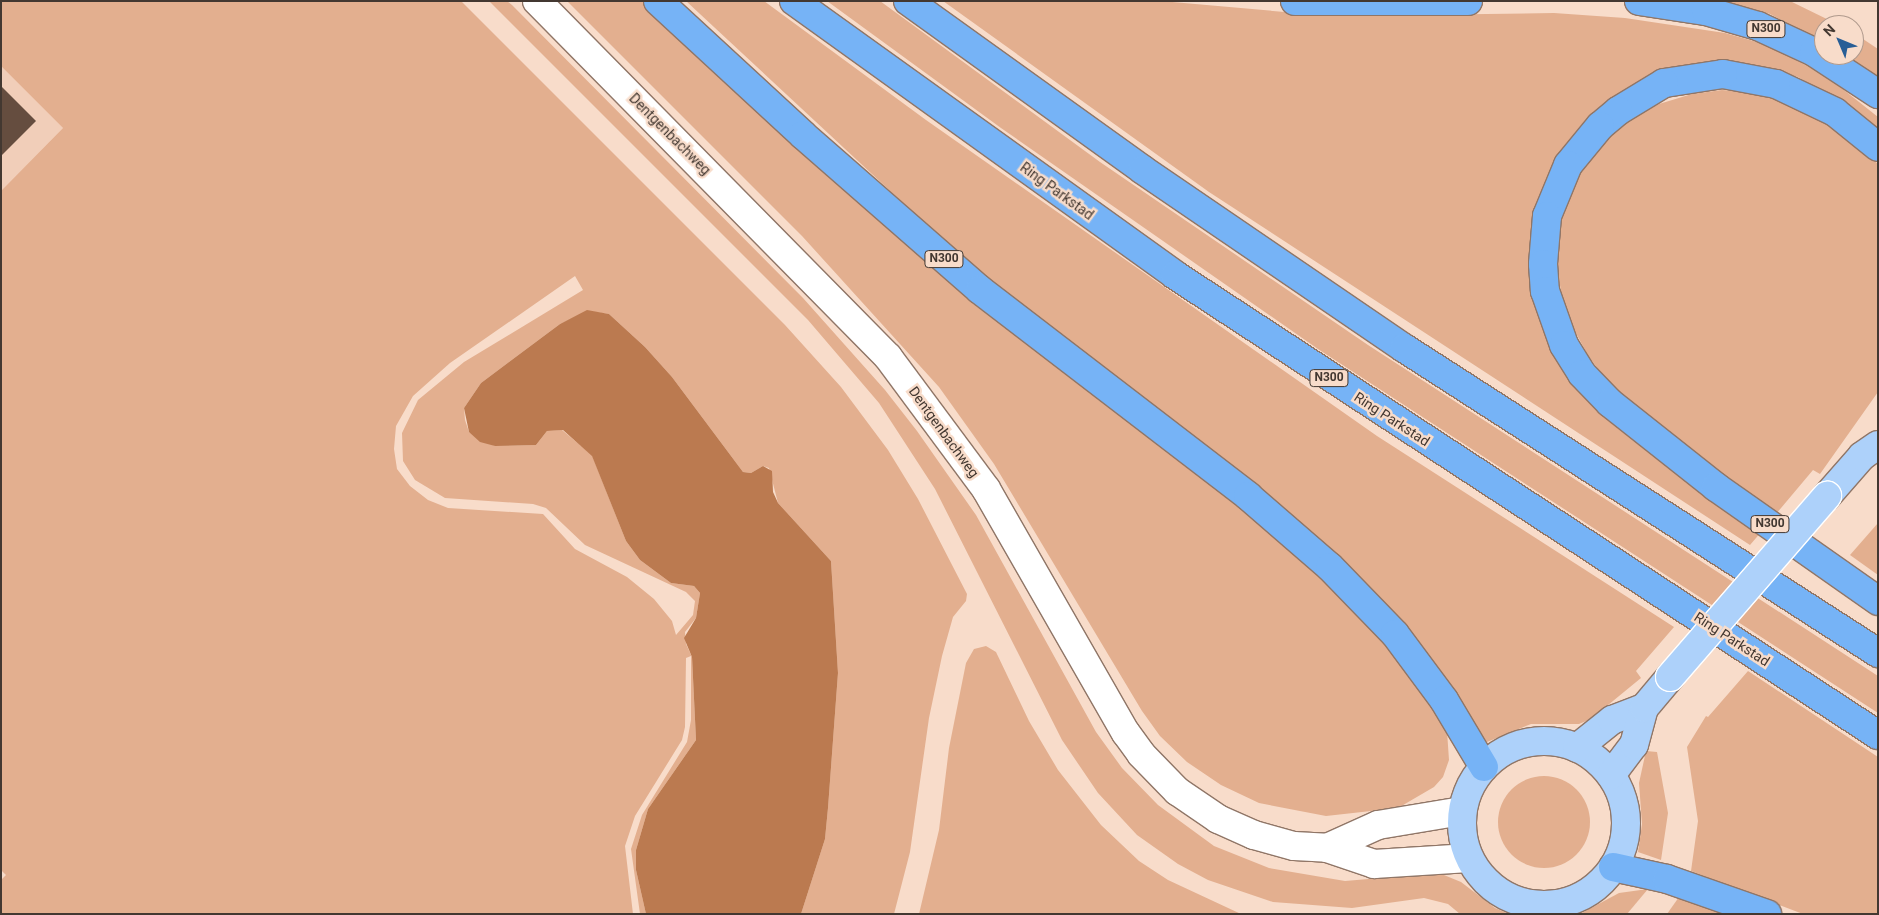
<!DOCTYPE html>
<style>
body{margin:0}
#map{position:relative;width:1879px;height:915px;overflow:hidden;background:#f8dcca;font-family:Roboto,sans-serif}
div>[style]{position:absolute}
.built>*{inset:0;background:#f1ceb9}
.green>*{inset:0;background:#e3af8f}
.round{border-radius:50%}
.water>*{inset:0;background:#bb7a50}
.building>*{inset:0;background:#654d3f}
.roads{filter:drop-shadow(1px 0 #907667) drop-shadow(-1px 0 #907667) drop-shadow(0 1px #907667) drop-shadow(0 -1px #907667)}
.minor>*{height:28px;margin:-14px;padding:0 14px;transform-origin:14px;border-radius:14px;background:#fff}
.major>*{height:28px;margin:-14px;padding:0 14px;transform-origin:14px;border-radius:14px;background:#add1fa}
.major>.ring{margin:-14px;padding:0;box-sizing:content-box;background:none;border:28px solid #add1fa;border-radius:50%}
.highway>*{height:28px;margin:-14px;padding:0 14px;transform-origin:14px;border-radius:14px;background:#76b3f6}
.bridges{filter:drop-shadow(1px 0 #fff) drop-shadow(-1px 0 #fff) drop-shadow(0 1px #fff) drop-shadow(0 -1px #fff)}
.major-bridge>*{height:28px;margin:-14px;padding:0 14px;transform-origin:14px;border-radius:14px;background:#add1fa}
span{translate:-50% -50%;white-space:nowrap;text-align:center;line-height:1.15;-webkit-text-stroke:5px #f8dcca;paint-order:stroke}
.shield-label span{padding:1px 4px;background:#f8dcca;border:1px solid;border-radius:4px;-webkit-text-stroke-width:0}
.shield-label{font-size:12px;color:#433831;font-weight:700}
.street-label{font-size:14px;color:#433831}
.frame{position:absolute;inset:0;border:2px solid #433831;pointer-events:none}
.north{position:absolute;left:1814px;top:15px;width:50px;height:50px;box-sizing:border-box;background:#f8dcca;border:1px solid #b09a8d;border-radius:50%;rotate:315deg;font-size:14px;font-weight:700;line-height:20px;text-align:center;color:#433831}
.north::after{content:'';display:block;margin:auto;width:18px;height:22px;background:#285e96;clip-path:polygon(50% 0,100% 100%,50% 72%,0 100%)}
</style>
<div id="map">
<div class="built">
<i style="clip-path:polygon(1px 66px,63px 128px,1px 191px)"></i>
</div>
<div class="green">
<i style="clip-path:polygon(evenodd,1px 1px,461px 1px,785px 325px,841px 387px,888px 450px,918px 499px,967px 594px,966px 601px,953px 617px,942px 656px,929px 718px,910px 852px,894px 914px,801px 914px,825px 839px,828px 808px,838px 673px,831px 561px,778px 503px,769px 468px,763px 466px,751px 473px,743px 472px,672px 377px,645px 347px,609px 314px,587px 311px,560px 324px,481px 383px,464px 408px,465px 420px,469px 432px,495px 446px,536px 445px,547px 431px,562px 430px,592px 455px,626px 541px,640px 560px,671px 583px,694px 586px,700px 593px,696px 618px,685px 632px,686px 644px,692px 657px,696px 740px,648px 809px,636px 850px,636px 870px,646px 914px,640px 914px,631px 849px,642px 815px,687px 742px,691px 720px,691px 656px,686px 658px,685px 727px,682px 740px,635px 816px,625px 846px,633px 914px,1px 914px,1px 880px,6px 875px,1px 870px,1px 191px,63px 128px,1px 66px,1px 1px,575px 276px,583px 290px,464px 362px,418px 400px,402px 433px,403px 461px,415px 480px,445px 498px,533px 504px,546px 508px,585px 545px,686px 592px,695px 601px,693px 615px,676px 635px,672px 621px,654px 599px,627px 577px,575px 549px,543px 514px,448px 508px,428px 500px,410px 486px,397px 469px,394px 449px,396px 426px,413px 396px,450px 363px,575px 276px)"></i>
<i style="clip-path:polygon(489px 1px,507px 1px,512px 5px,803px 298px,885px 390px,917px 431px,976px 515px,1096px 732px,1122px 768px,1158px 805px,1214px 846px,1269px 868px,1345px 881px,1439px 873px,1461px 882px,1495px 908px,1509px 914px,1460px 914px,1448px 904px,1424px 898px,1352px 908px,1273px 902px,1208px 880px,1178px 864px,1137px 835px,1098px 793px,1062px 740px,935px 489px,879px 403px,808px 320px)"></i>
<i style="clip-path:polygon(567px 1px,643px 1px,971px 302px,1244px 508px,1354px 606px,1414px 678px,1447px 731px,1449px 760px,1443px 777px,1434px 787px,1398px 808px,1326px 816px,1259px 803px,1221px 785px,1187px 762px,1160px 736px,1142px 711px,994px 464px,939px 387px,802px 236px)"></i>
<i style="clip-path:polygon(686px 1px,764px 1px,926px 120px,1377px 436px,1674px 627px,1636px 671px,1641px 678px,1591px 719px,1579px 724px,1531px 724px,1487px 742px,1443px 681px,987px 281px)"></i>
<i style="clip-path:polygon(827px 1px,880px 1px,1100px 162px,1368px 345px,1878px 676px,1878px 713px,1318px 349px,1001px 128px)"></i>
<i style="clip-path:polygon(943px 1px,1161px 1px,1330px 16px,1554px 13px,1625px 18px,1725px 33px,1764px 44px,1825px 75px,1878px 117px,1878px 131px,1858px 113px,1798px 77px,1765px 67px,1644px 80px,1617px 95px,1582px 124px,1561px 151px,1546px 179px,1532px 221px,1529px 264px,1535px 304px,1547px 340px,1569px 377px,1599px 411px,1628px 436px,1762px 531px,1750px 545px,1209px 192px)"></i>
<i style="clip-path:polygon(1724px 1px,1790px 1px,1839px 25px,1824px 25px,1824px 43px,1770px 14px)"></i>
<i style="clip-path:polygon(1854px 33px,1878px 49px,1878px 78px,1845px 55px,1854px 55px)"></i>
<i style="clip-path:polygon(1722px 90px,1757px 93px,1789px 103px,1846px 136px,1878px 164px,1878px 392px,1820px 474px,1813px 470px,1776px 514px,1705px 464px,1611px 386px,1589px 357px,1573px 328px,1561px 292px,1557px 264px,1559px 227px,1569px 197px,1584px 166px,1602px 142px,1631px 119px,1659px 104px,1692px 94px)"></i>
<i style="clip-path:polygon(1878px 523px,1878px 575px,1850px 555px)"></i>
<i style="clip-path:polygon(986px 646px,996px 652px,1029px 721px,1058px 770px,1101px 825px,1139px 861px,1168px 880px,1241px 914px,919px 914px,939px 830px,949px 748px,966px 663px,974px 649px)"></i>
<i style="clip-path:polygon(1748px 671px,1878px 757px,1878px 914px,1803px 914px,1691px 871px,1698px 821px,1687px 747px,1706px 716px,1708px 717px)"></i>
<i style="clip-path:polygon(1646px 751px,1657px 752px,1668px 813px,1661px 860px,1638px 852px,1642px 824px,1639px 783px)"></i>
<i class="round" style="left:1498px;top:776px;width:92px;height:92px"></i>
<i style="clip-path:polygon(1648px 889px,1627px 914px,1580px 914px,1619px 893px)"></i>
<i style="clip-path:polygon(1679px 897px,1728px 914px,1667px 914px)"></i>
</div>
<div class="water">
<i style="clip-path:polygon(587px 310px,609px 314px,645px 347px,672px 377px,743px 472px,751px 473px,763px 466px,772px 471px,773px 492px,778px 503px,831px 561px,838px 673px,828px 808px,825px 839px,801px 914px,646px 914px,636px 870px,636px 850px,648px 809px,696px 740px,692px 657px,684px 638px,696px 618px,700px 593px,694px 586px,671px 583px,640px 560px,626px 541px,592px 456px,563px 430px,547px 431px,536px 445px,495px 446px,480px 442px,469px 432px,464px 408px,481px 383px,560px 324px)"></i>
</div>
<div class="building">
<i style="clip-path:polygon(1px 86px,36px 121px,1px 156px)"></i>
</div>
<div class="roads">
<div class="minor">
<i style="left:537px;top:1px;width:500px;rotate:45.4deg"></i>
<i style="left:888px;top:357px;width:164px;rotate:53.4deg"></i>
<i style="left:986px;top:489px;width:281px;rotate:60.2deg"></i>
<i style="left:1126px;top:733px;width:26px;rotate:54deg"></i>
<i style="left:1141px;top:754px;width:52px;rotate:45.8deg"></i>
<i style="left:1177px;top:791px;width:50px;rotate:34.3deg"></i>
<i style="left:1218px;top:819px;width:39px;rotate:24deg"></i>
<i style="left:1254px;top:835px;width:41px;rotate:15.4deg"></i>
<i style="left:1294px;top:846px;width:33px;rotate:3deg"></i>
<i style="left:1327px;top:848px;width:50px;rotate:18.8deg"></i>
<i style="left:1374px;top:864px;width:95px;rotate:-3.6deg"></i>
<i style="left:1327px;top:848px;width:56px;rotate:-24.3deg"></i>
<i style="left:1378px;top:825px;width:85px;rotate:-9.5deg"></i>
</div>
<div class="major">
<i style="left:1827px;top:496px;width:53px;rotate:-48.8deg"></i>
<i style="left:1862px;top:456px;width:19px;rotate:-35deg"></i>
<i class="ring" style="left:1462px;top:741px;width:136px;height:136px"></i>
<i style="left:1577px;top:748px;width:45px;rotate:-38.7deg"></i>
<i style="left:1612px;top:720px;width:34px;rotate:-21deg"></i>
<i style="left:1611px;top:775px;width:38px;rotate:-53deg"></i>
<i style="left:1634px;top:745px;width:38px;rotate:-75deg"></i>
<i style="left:1644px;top:708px;width:40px;rotate:-50deg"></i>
</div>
<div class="highway">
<i style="left:658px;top:1px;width:197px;rotate:42.7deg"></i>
<i style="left:803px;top:135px;width:235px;rotate:41.2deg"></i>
<i style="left:980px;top:290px;width:338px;rotate:37.5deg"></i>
<i style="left:1248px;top:496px;width:108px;rotate:40.9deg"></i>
<i style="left:1330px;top:567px;width:93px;rotate:45.9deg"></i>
<i style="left:1395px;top:634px;width:82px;rotate:53.4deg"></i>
<i style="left:1444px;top:700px;width:78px;rotate:59.2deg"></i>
<i style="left:794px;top:1px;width:469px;rotate:35.7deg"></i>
<i style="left:1175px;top:275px;width:840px;rotate:33.2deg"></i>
<i style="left:908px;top:1px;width:289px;rotate:35.7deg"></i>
<i style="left:1143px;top:170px;width:316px;rotate:34.3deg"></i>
<i style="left:1404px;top:348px;width:564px;rotate:32.76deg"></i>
<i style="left:1295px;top:1px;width:173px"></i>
<i style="left:1639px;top:1px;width:68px;rotate:8.5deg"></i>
<i style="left:1706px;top:11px;width:54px;rotate:16.1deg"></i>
<i style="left:1758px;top:26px;width:62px;rotate:24.9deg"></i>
<i style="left:1814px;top:52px;width:77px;rotate:33.3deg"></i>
<i style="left:1878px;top:147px;width:55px;rotate:-140.9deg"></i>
<i style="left:1835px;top:112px;width:65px;rotate:-154.6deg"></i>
<i style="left:1776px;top:84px;width:54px;rotate:-169.3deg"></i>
<i style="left:1723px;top:74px;width:60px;rotate:171.3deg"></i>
<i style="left:1664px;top:83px;width:54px;rotate:148.7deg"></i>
<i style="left:1618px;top:111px;width:23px;rotate:140deg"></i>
<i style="left:1600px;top:126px;width:50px;rotate:129.4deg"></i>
<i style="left:1568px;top:165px;width:55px;rotate:112.4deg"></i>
<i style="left:1547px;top:216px;width:48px;rotate:94.8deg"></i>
<i style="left:1543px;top:264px;width:27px;rotate:86deg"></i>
<i style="left:1545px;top:291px;width:57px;rotate:70.6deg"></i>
<i style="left:1564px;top:345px;width:34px;rotate:58deg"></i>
<i style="left:1582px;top:374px;width:40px;rotate:46deg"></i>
<i style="left:1610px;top:403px;width:135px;rotate:38.4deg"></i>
<i style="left:1716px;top:487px;width:198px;rotate:35.1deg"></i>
<i style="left:1613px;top:867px;width:55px;rotate:12.5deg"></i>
<i style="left:1667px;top:879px;width:106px;rotate:19.3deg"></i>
</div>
</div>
<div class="bridges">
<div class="major-bridge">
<i style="left:1670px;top:677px;width:240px;rotate:-49.1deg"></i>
</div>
</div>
<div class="shield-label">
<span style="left:1766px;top:29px">N300</span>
<span style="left:944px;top:259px">N300</span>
<span style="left:1329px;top:378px">N300</span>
<span style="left:1770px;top:524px">N300</span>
</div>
<div class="street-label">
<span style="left:670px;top:134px;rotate:45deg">Dentgenbachweg</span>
<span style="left:1057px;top:191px;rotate:36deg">Ring Parkstad</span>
<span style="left:1392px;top:419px;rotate:33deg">Ring Parkstad</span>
<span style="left:944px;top:432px;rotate:54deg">Dentgenbachweg</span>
<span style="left:1732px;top:639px;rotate:33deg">Ring Parkstad</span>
</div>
<div class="frame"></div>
<div class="north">N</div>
</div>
